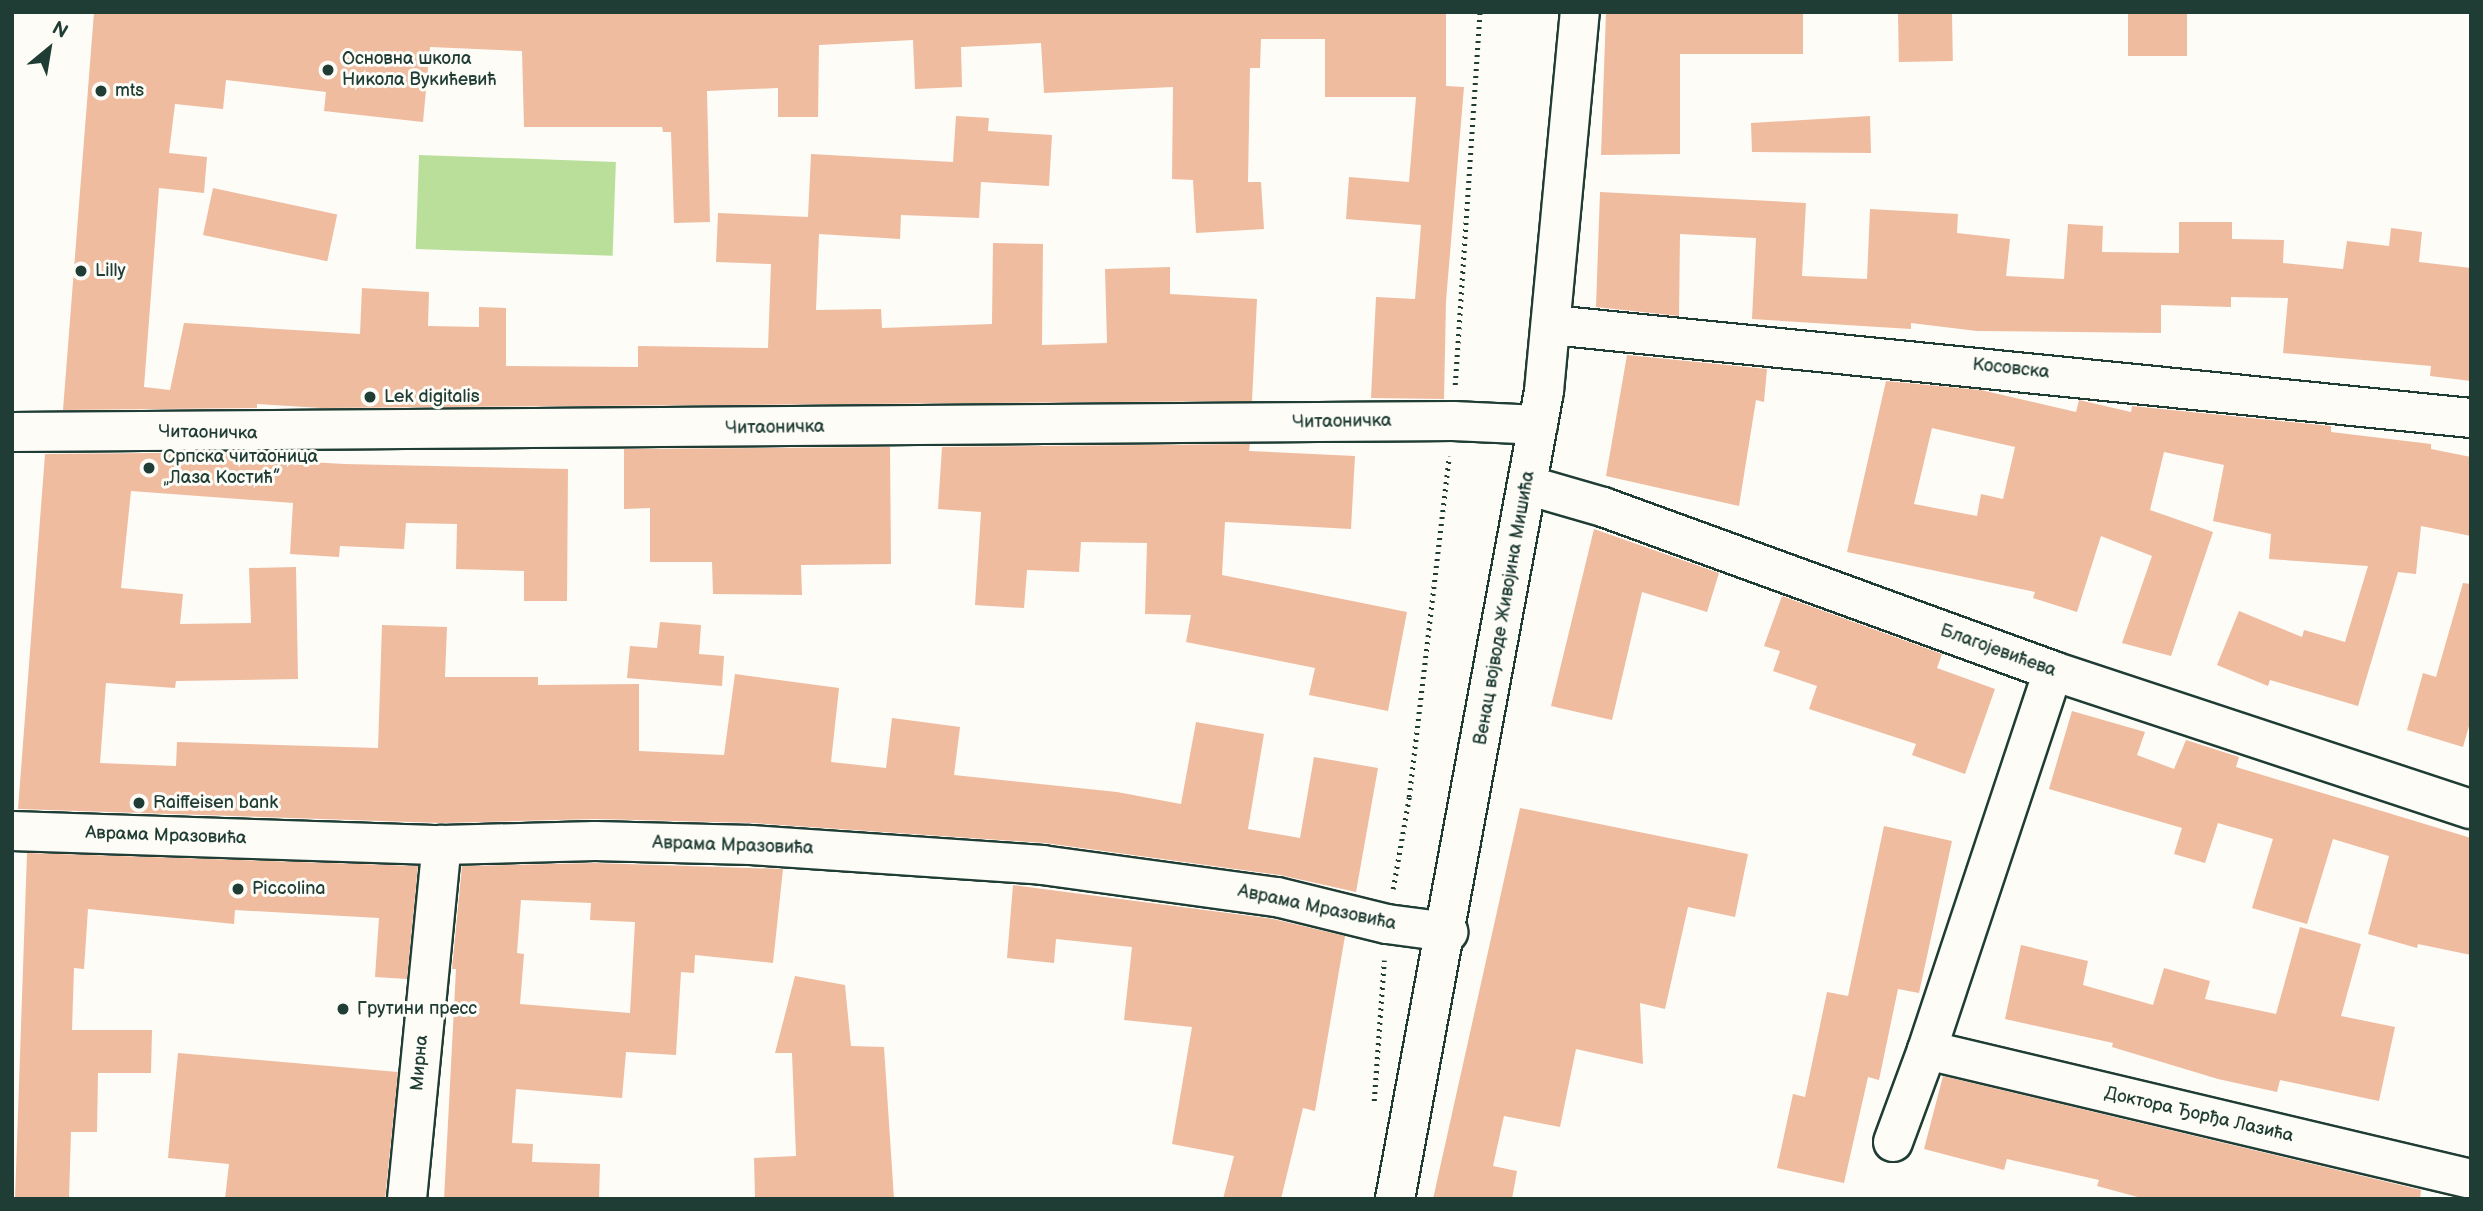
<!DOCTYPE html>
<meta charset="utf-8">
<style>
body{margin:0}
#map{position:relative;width:2483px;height:1211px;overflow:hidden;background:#fdfcf7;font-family:"Balsamiq Sans",sans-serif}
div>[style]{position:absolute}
.green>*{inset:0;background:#b9df9b;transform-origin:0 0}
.building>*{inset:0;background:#efbca0;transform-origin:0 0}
.path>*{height:4.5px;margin-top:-2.25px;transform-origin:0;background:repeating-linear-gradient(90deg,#1f3d34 0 2px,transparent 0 7px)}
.roads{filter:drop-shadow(2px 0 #1f3d34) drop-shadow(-2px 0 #1f3d34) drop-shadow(0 2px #1f3d34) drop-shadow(0 -2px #1f3d34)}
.minor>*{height:38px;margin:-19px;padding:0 19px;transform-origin:19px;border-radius:19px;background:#fdfcf7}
.major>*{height:38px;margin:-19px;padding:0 19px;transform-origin:19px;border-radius:19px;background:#fdfcf7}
.dots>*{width:19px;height:19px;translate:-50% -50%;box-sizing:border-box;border:4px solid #fdfcf7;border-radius:50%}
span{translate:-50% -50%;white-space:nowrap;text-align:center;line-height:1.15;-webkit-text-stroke:6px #fdfcf7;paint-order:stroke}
.poi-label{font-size:18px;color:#1f3d34}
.left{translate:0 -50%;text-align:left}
.street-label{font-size:18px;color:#1f3d34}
.frame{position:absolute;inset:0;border:14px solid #1f3d34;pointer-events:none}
.north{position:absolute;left:14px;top:14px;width:70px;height:70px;-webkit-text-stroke:5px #fdfcf7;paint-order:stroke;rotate:30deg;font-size:19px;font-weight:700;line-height:28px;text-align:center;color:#1f3d34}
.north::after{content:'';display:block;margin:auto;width:24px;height:32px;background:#1f3d34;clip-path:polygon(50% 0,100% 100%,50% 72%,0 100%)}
</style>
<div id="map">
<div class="green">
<i style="left:419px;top:155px;width:197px;height:94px;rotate:2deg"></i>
</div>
<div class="building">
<i style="clip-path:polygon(94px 12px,1446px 12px,1446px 86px,1464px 87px,1446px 301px,1444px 399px,1371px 398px,1376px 297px,1415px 299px,1421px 225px,1346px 219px,1349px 177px,1409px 182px,1416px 97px,1325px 97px,1325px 39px,1261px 39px,1260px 68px,1250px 68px,1248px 182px,1261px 182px,1264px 229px,1196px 233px,1193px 180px,1172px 179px,1173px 87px,1044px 93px,1041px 43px,961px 47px,962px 87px,915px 89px,913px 40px,819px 45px,818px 117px,778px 117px,778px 88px,707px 91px,710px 222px,674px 223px,671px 132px,663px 132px,662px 127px,524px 127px,522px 51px,430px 47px,423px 122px,324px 111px,326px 92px,226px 80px,223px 109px,175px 104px,169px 153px,207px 157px,204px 193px,159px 188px,144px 387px,170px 390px,184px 323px,360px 334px,362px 288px,429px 292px,428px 326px,479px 327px,479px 307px,506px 308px,506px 366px,638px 367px,638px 346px,768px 348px,771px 264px,716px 262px,718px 213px,808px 217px,811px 154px,953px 162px,956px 116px,989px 118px,988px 131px,1052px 135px,1049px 186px,981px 182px,979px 218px,901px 215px,900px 239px,819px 234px,816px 310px,881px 309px,882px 328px,992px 324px,993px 243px,1043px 244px,1042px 345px,1107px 343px,1105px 269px,1170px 267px,1170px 294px,1257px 299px,1252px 401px,321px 408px,257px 404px,257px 408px,63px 410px)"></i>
<i style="clip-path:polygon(1606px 12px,1803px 12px,1803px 54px,1680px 54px,1680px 154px,1601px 155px)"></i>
<i style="left:2128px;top:12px;width:59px;height:44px"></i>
<i style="left:1952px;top:13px;width:48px;height:54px;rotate:89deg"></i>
<i style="clip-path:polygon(1870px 116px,1871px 153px,1752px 152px,1751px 123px)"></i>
<i style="left:213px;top:188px;width:127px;height:48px;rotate:12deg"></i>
<i style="clip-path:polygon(1600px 192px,1806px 203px,1802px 276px,1867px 279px,1870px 209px,1958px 214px,1957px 233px,2010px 239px,2006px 276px,2064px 279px,2068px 224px,2103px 226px,2102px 252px,2179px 253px,2179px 222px,2232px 222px,2232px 239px,2284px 240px,2283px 263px,2343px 269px,2347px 241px,2389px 246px,2391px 228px,2422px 232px,2419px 262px,2471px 268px,2471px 381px,2430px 376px,2431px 366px,2283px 353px,2288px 298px,2231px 297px,2231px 307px,2161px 305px,2161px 333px,1977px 331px,1911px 323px,1911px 329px,1752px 319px,1756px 238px,1680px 234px,1679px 316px,1596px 307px)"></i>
<i style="clip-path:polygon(1627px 355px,1767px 369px,1764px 402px,1756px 400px,1739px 506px,1606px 476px)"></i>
<i style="clip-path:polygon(evenodd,1886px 381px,1981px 390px,2076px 412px,2079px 400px,2131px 412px,2132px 406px,2331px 426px,2331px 432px,2431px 444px,2431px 449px,2471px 457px,2471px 536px,2421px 526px,2416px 574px,2398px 572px,2358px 706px,2270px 680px,2268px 686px,2217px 665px,2239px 611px,2302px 637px,2304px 630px,2345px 642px,2368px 566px,2269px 559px,2271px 534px,2213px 521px,2224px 465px,2164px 452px,2150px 510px,2213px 532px,2171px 656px,2122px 643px,2152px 556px,2101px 536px,2077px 612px,2033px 598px,2035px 592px,1847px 552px,1886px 381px,1932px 428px,2015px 447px,2003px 499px,1981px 494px,1977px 516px,1914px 504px,1932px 428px)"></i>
<i style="clip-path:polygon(1250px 444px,1249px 451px,1355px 456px,1351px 529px,1225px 522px,1222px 575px,1407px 612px,1388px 711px,1309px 695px,1315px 668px,1186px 642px,1191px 615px,1145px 614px,1147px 543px,1081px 542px,1079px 572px,1027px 570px,1024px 608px,975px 605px,981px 512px,938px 509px,942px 447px)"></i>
<i style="clip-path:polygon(890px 447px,891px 564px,801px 565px,802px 595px,713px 594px,712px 562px,650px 562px,650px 508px,624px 509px,624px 449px)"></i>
<i style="clip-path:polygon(254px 452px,253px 459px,345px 464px,568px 469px,567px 601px,524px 601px,524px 571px,456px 569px,457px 524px,406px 523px,404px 549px,340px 546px,339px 557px,290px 554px,293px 503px,131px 491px,121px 588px,183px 594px,180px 624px,251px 623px,249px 568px,296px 567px,298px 679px,176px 681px,175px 688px,106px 683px,100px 763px,176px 766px,177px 742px,378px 748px,382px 625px,447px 627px,445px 677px,538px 677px,538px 685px,639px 684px,639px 751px,724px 755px,735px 674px,839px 688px,831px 762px,886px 768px,892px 718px,960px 727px,954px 775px,1117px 792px,1181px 804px,1196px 722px,1264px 734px,1248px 829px,1300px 838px,1314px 757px,1378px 768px,1356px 892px,1280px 875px,1045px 843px,752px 823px,596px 819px,442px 823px,18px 809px,45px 454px)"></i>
<i style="clip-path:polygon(1594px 529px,1719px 573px,1707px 612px,1642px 592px,1612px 720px,1551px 706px)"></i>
<i style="clip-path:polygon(2463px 583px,2471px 584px,2471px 719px,2463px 747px,2407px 730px,2423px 673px,2436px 677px)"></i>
<i style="clip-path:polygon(1782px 596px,1942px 654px,1937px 668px,1995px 689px,1965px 774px,1912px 755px,1916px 744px,1809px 709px,1817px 686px,1773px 671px,1780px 651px,1764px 646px)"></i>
<i style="clip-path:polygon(660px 622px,701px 625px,699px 654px,724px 656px,722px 686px,627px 678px,630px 646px,657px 648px)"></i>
<i style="clip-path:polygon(2072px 711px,2145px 732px,2137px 755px,2174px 769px,2186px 740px,2239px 757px,2236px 767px,2471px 838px,2471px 955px,2418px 944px,2417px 948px,2368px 934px,2389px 856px,2333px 839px,2307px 924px,2252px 908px,2273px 839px,2218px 823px,2205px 863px,2174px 854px,2182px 828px,2049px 789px)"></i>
<i style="clip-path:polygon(1520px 808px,1748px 854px,1735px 917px,1688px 907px,1665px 1009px,1640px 1003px,1643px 1064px,1576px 1049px,1560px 1127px,1504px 1116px,1493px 1166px,1517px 1171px,1512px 1199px,1433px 1199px)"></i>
<i style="clip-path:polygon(1884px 826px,1952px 841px,1919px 993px,1898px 989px,1879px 1080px,1868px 1077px,1844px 1183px,1777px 1168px,1793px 1094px,1805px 1097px,1827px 992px,1848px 996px)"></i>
<i style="clip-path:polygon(27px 853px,418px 866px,407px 979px,375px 977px,379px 918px,235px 910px,234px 924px,88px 909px,84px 969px,74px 968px,72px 1030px,152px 1030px,151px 1073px,98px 1073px,97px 1132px,71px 1132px,69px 1199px,15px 1199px)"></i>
<i style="clip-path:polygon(evenodd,595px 863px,783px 869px,773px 963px,695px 955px,694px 973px,681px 972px,676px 1055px,626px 1052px,622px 1098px,516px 1089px,512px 1143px,533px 1144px,532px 1162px,600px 1164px,599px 1199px,444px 1199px,456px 969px,452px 969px,462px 866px,595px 863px,521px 900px,591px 903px,590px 920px,635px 922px,630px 1013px,520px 1004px,524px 954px,517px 953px,521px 900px)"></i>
<i style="clip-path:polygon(1013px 885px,1273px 919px,1345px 936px,1315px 1111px,1303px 1108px,1281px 1199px,1223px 1199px,1234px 1156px,1172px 1144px,1192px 1027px,1124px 1020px,1132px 947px,1056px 939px,1054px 963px,1007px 958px)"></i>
<i style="clip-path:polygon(2300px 927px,2361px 944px,2341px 1016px,2395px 1027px,2379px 1101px,2280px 1080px,2277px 1092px,2218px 1079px,2112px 1047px,2113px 1043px,2005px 1019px,2021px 945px,2088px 961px,2083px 985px,2153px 1005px,2164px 968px,2210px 981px,2205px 999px,2276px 1014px)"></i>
<i style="clip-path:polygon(795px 976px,845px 985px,851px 1046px,884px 1047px,894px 1199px,755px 1199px,754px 1158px,796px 1156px,792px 1053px,775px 1053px)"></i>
<i style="clip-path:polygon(178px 1053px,398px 1072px,385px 1199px,225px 1199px,229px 1164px,168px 1158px)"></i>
<i style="clip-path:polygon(1943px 1076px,2421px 1190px,2420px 1199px,2145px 1199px,2097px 1186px,2099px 1180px,2007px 1159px,2004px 1170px,1924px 1149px)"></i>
</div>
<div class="path">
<i style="left:1455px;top:385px;width:374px;rotate:-86.2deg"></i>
<i style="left:1393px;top:889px;width:93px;rotate:-80.1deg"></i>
<i style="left:1409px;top:797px;width:343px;rotate:-83.3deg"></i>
<i style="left:1374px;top:1101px;width:141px;rotate:-85.9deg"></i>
</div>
<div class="roads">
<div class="minor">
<i style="left:1552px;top:325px;width:924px;rotate:5.78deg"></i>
<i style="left:12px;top:432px;width:1441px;rotate:-0.44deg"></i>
<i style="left:1453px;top:421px;width:85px;rotate:2.7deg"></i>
<i style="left:1527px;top:485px;width:79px;rotate:16.1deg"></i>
<i style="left:1603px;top:507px;width:479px;rotate:20deg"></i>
<i style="left:2053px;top:671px;width:440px;rotate:18.3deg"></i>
<i style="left:2053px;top:671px;width:399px;rotate:108.4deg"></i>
<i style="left:1927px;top:1050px;width:559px;rotate:13.34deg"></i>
<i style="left:12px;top:831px;width:430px;rotate:1.9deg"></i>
<i style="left:442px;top:845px;width:153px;rotate:-1.5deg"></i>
<i style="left:595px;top:841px;width:156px;rotate:1.5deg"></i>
<i style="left:751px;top:845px;width:292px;rotate:3.9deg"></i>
<i style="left:1042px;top:865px;width:237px;rotate:7.8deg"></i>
<i style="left:1277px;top:897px;width:113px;rotate:13.8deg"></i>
<i style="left:1387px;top:924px;width:62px;rotate:7.5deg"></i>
<i style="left:1893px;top:1142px;width:98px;rotate:-69.7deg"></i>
<i style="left:407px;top:1199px;width:356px;rotate:-84.4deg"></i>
</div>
<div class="major">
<i style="left:1395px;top:1199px;width:822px;rotate:-79.55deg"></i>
<i style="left:1544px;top:391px;width:381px;rotate:-84.6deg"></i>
</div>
</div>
<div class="dots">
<i style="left:328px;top:70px;background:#1f3d34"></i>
<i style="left:101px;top:91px;background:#1f3d34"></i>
<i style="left:81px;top:271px;background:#1f3d34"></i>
<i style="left:370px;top:397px;background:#1f3d34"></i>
<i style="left:149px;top:468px;background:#1f3d34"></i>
<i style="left:139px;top:803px;background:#1f3d34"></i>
<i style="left:238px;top:889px;background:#1f3d34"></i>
<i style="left:343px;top:1009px;background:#1f3d34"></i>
</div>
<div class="poi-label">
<span class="left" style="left:342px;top:70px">Основна школа<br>Никола Вукићевић</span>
<span class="left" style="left:115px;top:91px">mts</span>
<span class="left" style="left:95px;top:271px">Lilly</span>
<span class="left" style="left:384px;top:397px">Lek digitalis</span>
<span class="left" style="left:163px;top:468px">Српска читаоница<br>„Лаза Костић”</span>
<span class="left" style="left:153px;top:803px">Raiffeisen bank</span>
<span class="left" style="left:252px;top:889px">Piccolina</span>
<span class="left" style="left:357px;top:1009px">Грутини пресс</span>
</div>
<div class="street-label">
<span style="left:2011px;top:369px;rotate:6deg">Косовска</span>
<span style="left:1342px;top:422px;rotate:-1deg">Читаоничка</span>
<span style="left:775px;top:428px;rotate:-1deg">Читаоничка</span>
<span style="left:208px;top:433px;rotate:1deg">Читаоничка</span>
<span style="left:1505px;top:608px;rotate:-80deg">Венац војводе Живојина Мишића</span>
<span style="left:1998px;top:651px;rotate:20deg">Благојевићева</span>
<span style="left:166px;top:836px;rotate:2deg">Аврама Мразовића</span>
<span style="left:733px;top:846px;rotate:2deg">Аврама Мразовића</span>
<span style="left:1317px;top:908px;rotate:12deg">Аврама Мразовића</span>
<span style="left:420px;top:1063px;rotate:-85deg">Мирна</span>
<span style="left:2199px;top:1115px;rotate:13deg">Доктора Ђорђа Лазића</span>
</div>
<div class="frame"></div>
<div class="north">N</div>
</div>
